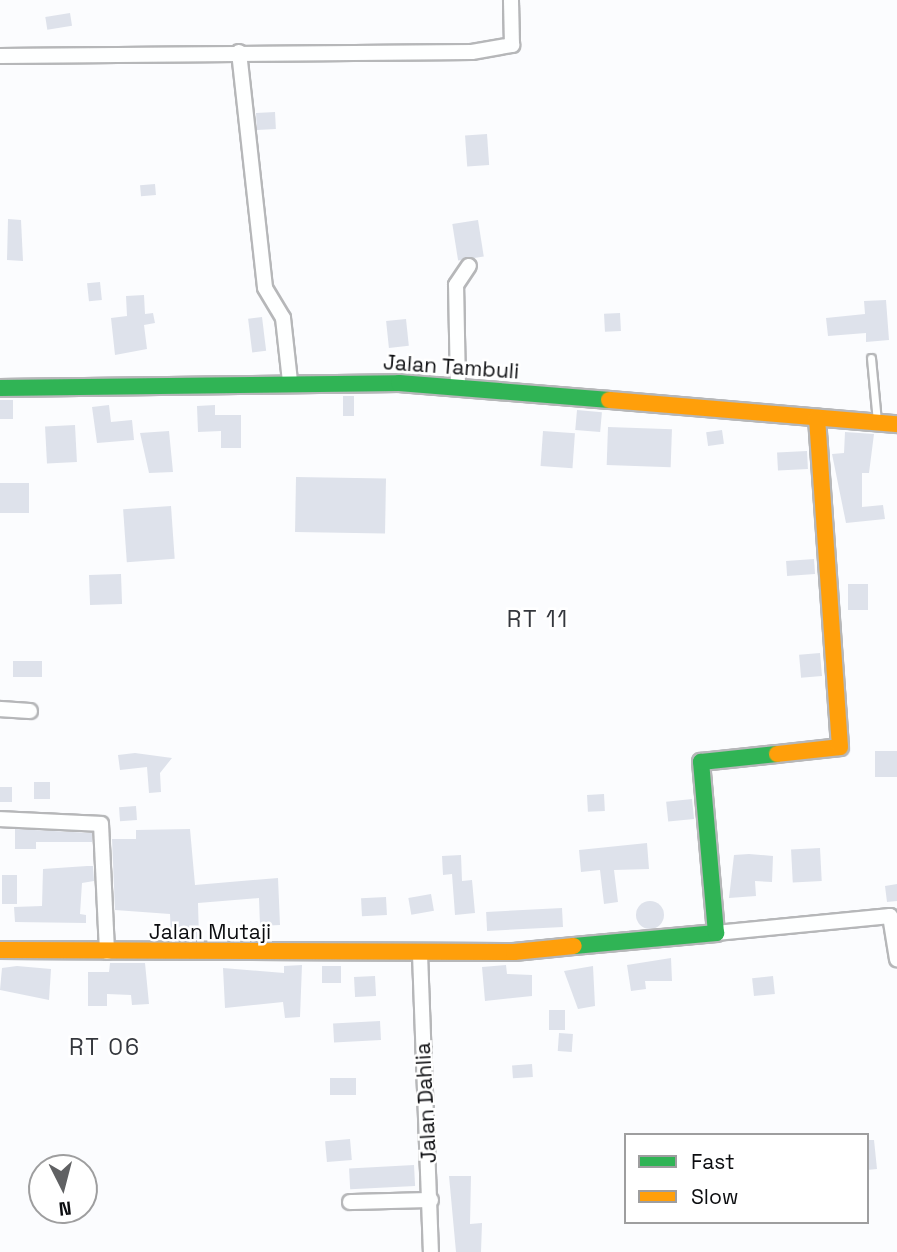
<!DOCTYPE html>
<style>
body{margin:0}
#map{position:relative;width:897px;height:1252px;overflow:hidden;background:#fbfcfe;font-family:"Space Grotesk",sans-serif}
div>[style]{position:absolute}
.building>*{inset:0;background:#dee2eb;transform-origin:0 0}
.round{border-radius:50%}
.roads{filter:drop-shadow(2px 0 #b6b7b9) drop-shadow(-2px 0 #b6b7b9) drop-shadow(0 2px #b6b7b9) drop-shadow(0 -2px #b6b7b9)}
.lane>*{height:7px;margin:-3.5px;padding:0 3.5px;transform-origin:3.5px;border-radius:3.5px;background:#feffff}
.street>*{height:14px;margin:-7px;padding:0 7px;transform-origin:7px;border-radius:7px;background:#feffff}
.fast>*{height:16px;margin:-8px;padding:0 8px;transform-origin:8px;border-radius:8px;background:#30b455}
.slow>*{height:16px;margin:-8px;padding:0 8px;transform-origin:8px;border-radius:8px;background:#ff9f0a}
span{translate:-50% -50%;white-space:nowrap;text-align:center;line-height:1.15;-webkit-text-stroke:5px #fff;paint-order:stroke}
.street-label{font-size:21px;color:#0c0d10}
.neighbourhood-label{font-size:23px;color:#34373d;letter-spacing:2px}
.legend{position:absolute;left:624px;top:1133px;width:245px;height:91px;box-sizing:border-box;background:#fff;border:2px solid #9e9e9f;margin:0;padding:9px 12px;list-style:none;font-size:21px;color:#0c0d10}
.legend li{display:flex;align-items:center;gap:14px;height:35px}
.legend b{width:35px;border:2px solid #9e9e9f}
.north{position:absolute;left:28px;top:1154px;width:70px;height:70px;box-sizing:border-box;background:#fff;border:2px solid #9e9e9f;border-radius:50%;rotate:174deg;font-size:19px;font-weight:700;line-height:28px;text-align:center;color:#0c0d10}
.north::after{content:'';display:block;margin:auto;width:24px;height:32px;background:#606163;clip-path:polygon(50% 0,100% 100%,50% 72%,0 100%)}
</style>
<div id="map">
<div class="building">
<i style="left:70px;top:13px;width:13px;height:25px;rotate:81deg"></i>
<i style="left:275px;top:112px;width:17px;height:19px;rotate:87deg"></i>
<i style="left:487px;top:134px;width:31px;height:22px;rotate:86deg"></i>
<i style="left:155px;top:184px;width:11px;height:15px;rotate:85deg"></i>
<i style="clip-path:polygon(8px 219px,21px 220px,23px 261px,7px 260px)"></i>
<i style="left:478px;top:220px;width:37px;height:26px;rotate:81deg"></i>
<i style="left:100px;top:282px;width:18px;height:13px;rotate:84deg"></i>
<i style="clip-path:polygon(144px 295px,145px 314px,153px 313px,155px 323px,144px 325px,147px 349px,115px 355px,111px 318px,127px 316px,126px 296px)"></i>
<i style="clip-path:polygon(886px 300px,889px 340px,866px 342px,866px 333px,828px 336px,826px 318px,865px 314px,864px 301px)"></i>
<i style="left:620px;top:313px;width:18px;height:16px;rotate:87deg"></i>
<i style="left:262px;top:317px;width:34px;height:14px;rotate:83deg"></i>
<i style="left:406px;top:319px;width:27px;height:20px;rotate:84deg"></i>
<i style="left:343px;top:396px;width:11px;height:20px"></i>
<i style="left:0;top:400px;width:13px;height:19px"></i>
<i style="clip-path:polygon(109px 405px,111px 422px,132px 420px,134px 440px,97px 443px,92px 407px)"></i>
<i style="clip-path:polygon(215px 405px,215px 415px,241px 415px,241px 448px,221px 448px,221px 431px,198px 432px,197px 406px)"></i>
<i style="left:577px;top:410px;width:25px;height:20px;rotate:5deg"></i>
<i style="left:75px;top:425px;width:37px;height:30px;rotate:87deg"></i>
<i style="left:608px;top:427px;width:64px;height:38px;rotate:2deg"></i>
<i style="left:722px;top:430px;width:14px;height:16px;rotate:82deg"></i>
<i style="clip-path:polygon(169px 431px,173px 472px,149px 473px,140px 433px)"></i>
<i style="left:543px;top:431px;width:32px;height:35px;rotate:4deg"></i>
<i style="clip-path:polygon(845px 432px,874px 434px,869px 473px,862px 473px,862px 507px,883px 505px,885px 519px,846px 523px,832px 454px,844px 453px)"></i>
<i style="left:807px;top:451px;width:18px;height:30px;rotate:87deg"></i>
<i style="left:296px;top:477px;width:90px;height:55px;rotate:1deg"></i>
<i style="left:0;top:483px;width:29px;height:30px"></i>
<i style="left:171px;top:506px;width:53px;height:48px;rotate:86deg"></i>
<i style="left:814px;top:559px;width:15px;height:28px;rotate:86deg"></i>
<i style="left:121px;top:574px;width:30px;height:32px;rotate:88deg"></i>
<i style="left:848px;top:584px;width:20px;height:26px"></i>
<i style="left:820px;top:653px;width:23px;height:21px;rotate:85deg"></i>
<i style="left:13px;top:661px;width:29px;height:16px"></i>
<i style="left:897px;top:751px;width:26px;height:22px;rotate:90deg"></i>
<i style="clip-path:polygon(135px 753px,172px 758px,160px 773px,161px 792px,149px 793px,147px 767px,120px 770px,118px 755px)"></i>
<i style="left:50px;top:782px;width:17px;height:16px;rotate:90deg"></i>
<i style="left:0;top:787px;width:12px;height:15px"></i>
<i style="left:604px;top:794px;width:17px;height:17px;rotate:87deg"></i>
<i style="left:692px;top:799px;width:20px;height:26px;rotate:84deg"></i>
<i style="left:136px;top:806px;width:14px;height:17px;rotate:86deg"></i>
<i style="clip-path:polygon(15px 829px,92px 833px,92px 842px,36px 842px,36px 849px,15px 849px)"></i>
<i style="clip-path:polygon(190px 829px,195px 885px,278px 878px,280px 925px,260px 926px,259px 898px,198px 903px,199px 939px,171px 938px,170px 914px,115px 910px,112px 839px,136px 839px,136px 830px)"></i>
<i style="clip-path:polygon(647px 843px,649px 869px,614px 870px,618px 902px,604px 904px,600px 870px,581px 872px,579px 850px)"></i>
<i style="left:820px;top:848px;width:33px;height:29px;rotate:87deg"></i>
<i style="clip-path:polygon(749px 854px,773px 856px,772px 882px,755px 881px,756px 896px,729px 898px,734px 855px)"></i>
<i style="clip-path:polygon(461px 855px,462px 881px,472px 880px,475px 913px,455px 915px,452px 874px,443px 875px,442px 856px)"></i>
<i style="clip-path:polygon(87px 866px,93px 866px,94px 881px,82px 883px,80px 914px,86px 915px,86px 923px,15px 922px,14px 907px,42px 906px,43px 869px)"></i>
<i style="left:2px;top:875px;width:15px;height:29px"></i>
<i style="clip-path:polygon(897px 884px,897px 901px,887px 902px,885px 886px)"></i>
<i style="left:431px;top:894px;width:17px;height:23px;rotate:80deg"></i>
<i style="left:386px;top:897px;width:18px;height:25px;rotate:87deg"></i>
<i class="round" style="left:636px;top:901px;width:28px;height:28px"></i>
<i style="left:562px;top:908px;width:19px;height:76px;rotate:87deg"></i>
<i style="clip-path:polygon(671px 958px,672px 981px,645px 981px,646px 989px,631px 991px,627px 965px)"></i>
<i style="clip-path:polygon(110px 963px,145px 963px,149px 1004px,132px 1005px,131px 995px,107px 994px,107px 1006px,88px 1006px,88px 972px,109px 972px)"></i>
<i style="clip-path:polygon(302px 965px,300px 1017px,285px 1018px,283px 1002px,225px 1008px,223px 968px,284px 973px,284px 966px)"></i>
<i style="clip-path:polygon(506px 965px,507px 974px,532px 975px,532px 996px,485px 1001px,482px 967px)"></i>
<i style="clip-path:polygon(17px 966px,51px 969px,49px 1000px,0 990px,2px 968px)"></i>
<i style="left:322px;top:966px;width:19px;height:17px"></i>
<i style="clip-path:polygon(593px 966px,595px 1006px,578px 1009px,564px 971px)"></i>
<i style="left:375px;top:976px;width:20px;height:21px;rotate:87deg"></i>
<i style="left:773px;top:976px;width:18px;height:21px;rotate:84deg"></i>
<i style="left:549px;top:1010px;width:16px;height:20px"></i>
<i style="left:380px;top:1021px;width:19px;height:47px;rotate:87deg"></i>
<i style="left:559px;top:1033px;width:14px;height:18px;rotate:4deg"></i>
<i style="left:532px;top:1064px;width:13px;height:20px;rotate:86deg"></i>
<i style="left:330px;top:1078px;width:26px;height:17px"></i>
<i style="left:350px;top:1139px;width:21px;height:25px;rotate:85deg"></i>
<i style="clip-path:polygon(867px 1140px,874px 1140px,877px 1169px,867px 1170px)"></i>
<i style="left:414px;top:1165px;width:21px;height:65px;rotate:87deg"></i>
<i style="clip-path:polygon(449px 1176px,471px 1176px,470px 1224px,482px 1223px,481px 1252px,456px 1252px)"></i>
</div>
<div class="roads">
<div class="lane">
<i style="left:871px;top:358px;width:63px;rotate:84.6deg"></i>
</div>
<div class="street">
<i style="left:239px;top:52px;width:237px;rotate:83.7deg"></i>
<i style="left:265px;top:288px;width:35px;rotate:59deg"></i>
<i style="left:283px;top:318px;width:63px;rotate:83.7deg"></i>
<i style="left:0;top:56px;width:472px;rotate:-0.5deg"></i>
<i style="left:472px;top:52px;width:41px;rotate:-9.9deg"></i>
<i style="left:512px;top:45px;width:45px;rotate:-91.3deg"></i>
<i style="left:458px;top:387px;width:102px;rotate:-91.1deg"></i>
<i style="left:456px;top:285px;width:23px;rotate:-56deg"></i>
<i style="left:0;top:709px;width:30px;rotate:4deg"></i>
<i style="left:0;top:819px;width:101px;rotate:2.8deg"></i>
<i style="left:101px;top:824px;width:128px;rotate:87.3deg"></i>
<i style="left:716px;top:933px;width:175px;rotate:-5.6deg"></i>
<i style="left:890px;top:916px;width:44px;rotate:80.8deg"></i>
<i style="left:420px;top:954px;width:298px;rotate:87.9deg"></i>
<i style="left:350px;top:1202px;width:81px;rotate:-1.4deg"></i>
</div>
<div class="fast">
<i style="left:0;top:388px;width:399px;rotate:-0.7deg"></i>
<i style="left:399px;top:383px;width:211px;rotate:4.6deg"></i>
<i style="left:574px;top:946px;width:143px;rotate:-5.2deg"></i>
<i style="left:716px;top:933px;width:172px;rotate:-95deg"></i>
<i style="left:701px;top:762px;width:76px;rotate:-6deg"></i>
</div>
<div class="slow">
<i style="left:609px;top:400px;width:289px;rotate:4.8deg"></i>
<i style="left:777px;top:754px;width:63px;rotate:-6.3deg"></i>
<i style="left:840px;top:747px;width:330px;rotate:-94deg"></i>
<i style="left:0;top:950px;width:514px;rotate:0.22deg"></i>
<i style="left:514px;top:952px;width:60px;rotate:-5.7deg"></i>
</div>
</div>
<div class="street-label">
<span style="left:451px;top:367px;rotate:4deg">Jalan Tambuli</span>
<span style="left:210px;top:932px">Jalan Mutaji</span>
<span style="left:426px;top:1103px;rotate:-93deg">Jalan Dahlia</span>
</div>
<div class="neighbourhood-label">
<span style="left:538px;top:619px">RT 11</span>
<span style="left:105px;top:1047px">RT 06</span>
</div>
<ul class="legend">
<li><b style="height:9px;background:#30b455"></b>Fast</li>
<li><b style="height:9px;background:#ff9f0a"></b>Slow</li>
</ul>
<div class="north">N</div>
</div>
